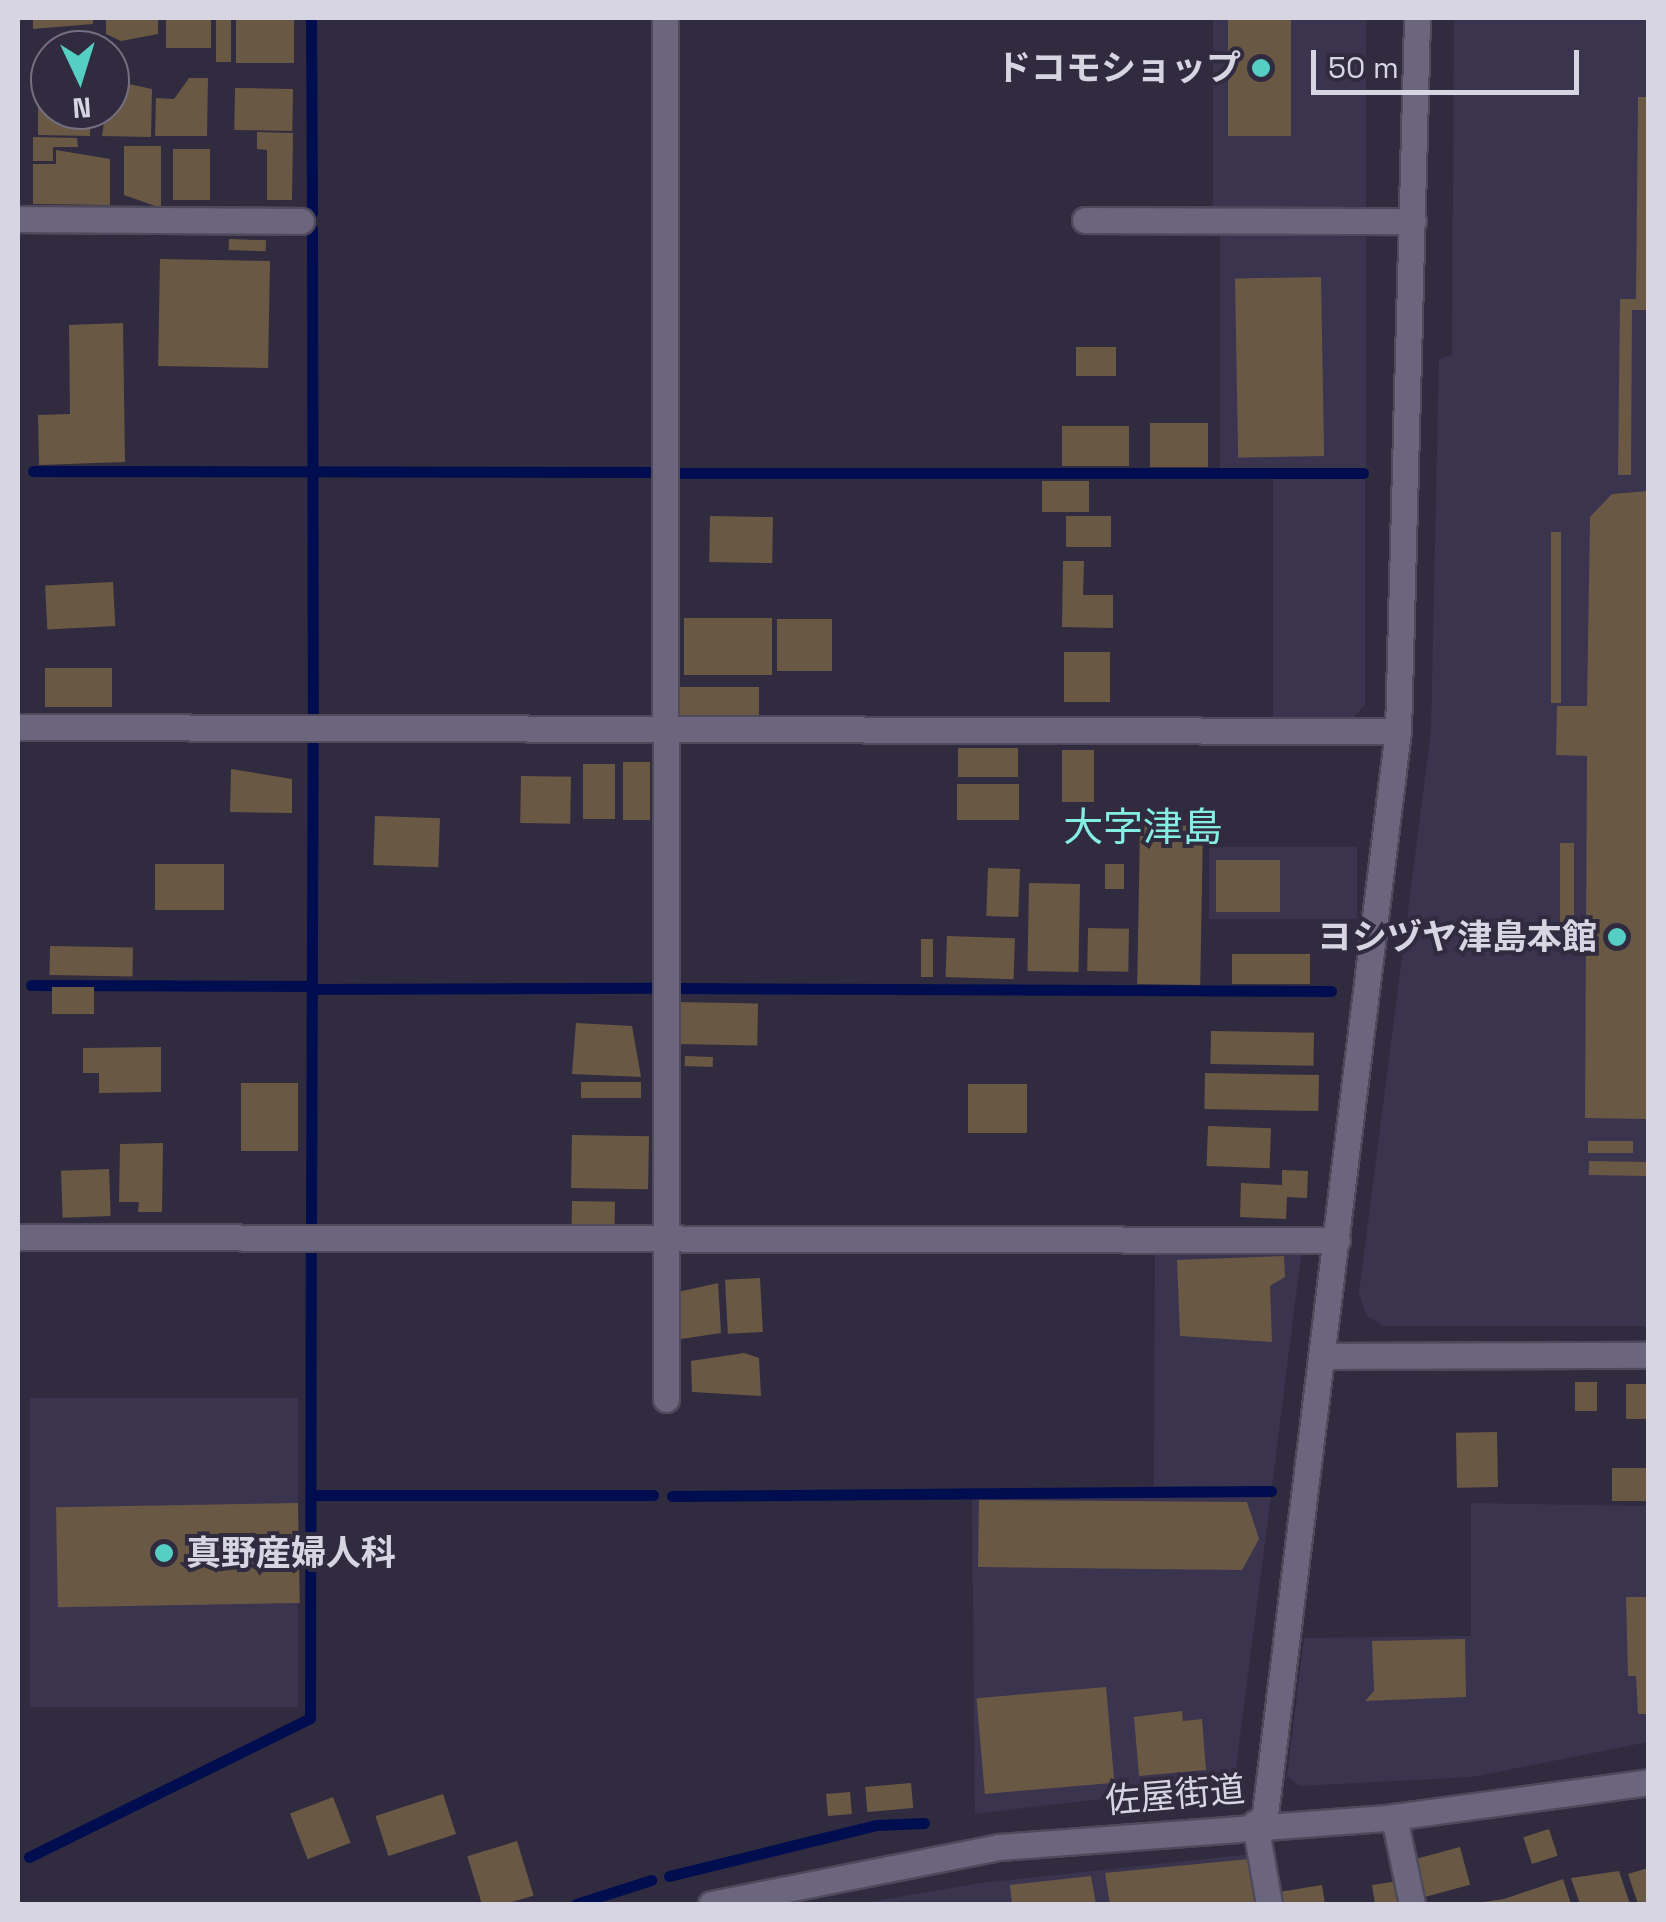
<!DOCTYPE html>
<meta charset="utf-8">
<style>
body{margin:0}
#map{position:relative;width:1666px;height:1922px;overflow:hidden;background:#312b40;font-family:"Space Grotesk","Noto Sans JP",sans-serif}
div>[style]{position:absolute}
.built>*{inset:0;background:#3b344f;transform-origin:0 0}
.stream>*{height:11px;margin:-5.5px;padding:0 5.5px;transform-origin:5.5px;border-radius:5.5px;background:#000e4f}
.building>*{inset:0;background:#695944;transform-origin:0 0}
.roads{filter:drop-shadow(2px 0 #4e495b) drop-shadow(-2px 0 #4e495b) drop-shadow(0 2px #4e495b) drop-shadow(0 -2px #4e495b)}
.minor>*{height:25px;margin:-12.5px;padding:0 12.5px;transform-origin:12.5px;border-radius:12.5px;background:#6b657d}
.tertiary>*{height:25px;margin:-12.5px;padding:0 12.5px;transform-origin:12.5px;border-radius:12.5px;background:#6b657d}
.dots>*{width:28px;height:28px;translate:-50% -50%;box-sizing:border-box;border:5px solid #312b40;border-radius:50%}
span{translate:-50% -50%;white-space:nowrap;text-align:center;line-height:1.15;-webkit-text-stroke:8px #312b40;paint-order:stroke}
.poi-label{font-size:35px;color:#d8d5e2;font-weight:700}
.right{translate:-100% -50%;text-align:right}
.left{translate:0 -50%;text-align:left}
.street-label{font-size:35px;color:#d8d5e2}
.quarter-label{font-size:40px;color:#84eee5}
.frame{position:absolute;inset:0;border:20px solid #d8d5e2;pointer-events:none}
.north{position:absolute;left:30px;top:30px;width:100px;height:100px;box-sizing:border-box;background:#312b40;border:2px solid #746f81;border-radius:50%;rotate:176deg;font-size:28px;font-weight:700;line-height:40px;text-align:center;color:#d8d5e2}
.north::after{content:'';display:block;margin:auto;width:35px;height:45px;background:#55cec4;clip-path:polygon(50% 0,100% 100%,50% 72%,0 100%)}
.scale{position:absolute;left:1311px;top:50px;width:268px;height:45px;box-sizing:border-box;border:5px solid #d8d5e2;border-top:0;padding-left:12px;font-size:30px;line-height:35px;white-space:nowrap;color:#d8d5e2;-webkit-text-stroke:8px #312b40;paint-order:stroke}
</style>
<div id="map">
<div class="built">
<i style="left:1213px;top:18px;width:153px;height:194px"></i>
<i style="clip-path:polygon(1454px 18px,1648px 18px,1648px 1326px,1383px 1326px,1366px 1315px,1359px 1293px,1431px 732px,1439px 359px,1452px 355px)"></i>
<i style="left:1366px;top:228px;width:240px;height:146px;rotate:90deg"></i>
<i style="clip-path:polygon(1365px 477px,1365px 705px,1351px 720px,1273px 720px,1273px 478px)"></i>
<i style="left:1209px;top:847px;width:148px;height:72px"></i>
<i style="clip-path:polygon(1155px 1247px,1302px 1247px,1272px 1486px,1154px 1486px)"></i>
<i style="left:30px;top:1398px;width:268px;height:309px"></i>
<i style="clip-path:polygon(1271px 1495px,1234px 1783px,975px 1814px,972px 1498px)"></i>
<i style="clip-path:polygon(1471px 1503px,1648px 1506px,1648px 1742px,1472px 1777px,1299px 1786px,1287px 1776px,1304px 1638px,1471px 1636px)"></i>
<i style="clip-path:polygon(1252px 1854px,1259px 1904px,858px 1904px,980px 1883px)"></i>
</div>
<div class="stream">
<i style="left:311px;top:18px;width:195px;rotate:89.7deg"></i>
<i style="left:312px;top:229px;width:488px;rotate:89.9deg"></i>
<i style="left:33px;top:471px;width:618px;rotate:0.09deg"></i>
<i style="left:672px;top:473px;width:691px"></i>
<i style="left:31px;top:985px;width:282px;rotate:0.2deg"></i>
<i style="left:672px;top:988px;width:659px;rotate:0.26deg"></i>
<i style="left:313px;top:989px;width:338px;rotate:-0.2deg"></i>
<i style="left:311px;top:1226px;width:486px;rotate:-89.8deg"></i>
<i style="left:311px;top:1495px;width:342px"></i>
<i style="left:672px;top:1496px;width:599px;rotate:-0.48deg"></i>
<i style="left:29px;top:1857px;width:313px;rotate:-26.3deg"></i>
<i style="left:310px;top:1718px;width:471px;rotate:-89.9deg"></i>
<i style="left:669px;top:1876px;width:214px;rotate:-13.8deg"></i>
<i style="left:877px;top:1825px;width:47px;rotate:-2.4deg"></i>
<i style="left:576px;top:1904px;width:79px;rotate:-17.7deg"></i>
</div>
<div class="building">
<i style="clip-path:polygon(33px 18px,93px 18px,93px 24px,33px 29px)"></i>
<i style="clip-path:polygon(106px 18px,158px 18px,158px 34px,121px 41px,106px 34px)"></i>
<i style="left:166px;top:18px;width:45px;height:30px"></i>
<i style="left:216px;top:18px;width:15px;height:44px"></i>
<i style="left:236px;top:18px;width:58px;height:45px"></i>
<i style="left:1228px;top:18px;width:63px;height:118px"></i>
<i style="clip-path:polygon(189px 78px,208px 78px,207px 136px,155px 136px,156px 98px,174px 99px)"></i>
<i style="clip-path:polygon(110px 80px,152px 89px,151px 137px,102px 136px)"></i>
<i style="left:235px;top:88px;width:58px;height:42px;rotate:1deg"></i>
<i style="clip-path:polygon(38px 92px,50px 93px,50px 110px,91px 110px,90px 136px,38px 135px)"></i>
<i style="clip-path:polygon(1638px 97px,1648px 97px,1648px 310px,1632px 310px,1631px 475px,1618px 475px,1620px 299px,1636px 299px)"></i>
<i style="clip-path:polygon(257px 132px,293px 133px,292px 200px,267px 200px,267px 150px,257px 149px)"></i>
<i style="clip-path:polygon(33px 137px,77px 138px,78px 147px,53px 147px,53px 161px,33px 161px)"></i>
<i style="clip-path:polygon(124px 146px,161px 146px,161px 208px,124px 195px)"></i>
<i style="left:173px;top:149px;width:37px;height:51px"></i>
<i style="clip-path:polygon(56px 150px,110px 159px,110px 205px,33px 204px,33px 164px,56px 164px)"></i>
<i style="left:229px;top:239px;width:37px;height:11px;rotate:2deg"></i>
<i style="left:160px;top:259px;width:110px;height:107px;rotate:1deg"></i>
<i style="left:1321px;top:277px;width:179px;height:86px;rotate:89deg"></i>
<i style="clip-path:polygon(123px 323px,125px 462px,39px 465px,38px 415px,70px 414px,69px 325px)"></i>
<i style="left:1076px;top:347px;width:40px;height:29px"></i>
<i style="left:1150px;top:423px;width:58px;height:44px"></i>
<i style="left:1062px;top:426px;width:67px;height:40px"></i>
<i style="left:1042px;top:481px;width:47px;height:31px"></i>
<i style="clip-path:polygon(1648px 491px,1648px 1119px,1585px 1118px,1587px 756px,1556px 755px,1557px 706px,1587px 706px,1590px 517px,1612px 494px)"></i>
<i style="left:710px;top:516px;width:63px;height:46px;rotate:1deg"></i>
<i style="left:1066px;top:516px;width:45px;height:31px"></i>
<i style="left:1551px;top:532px;width:10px;height:171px"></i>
<i style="clip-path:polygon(1063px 561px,1084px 561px,1083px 595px,1113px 595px,1113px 628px,1062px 627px)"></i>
<i style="left:113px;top:582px;width:44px;height:68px;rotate:87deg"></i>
<i style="left:772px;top:618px;width:57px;height:88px;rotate:90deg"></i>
<i style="left:777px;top:619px;width:55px;height:52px"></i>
<i style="left:1064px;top:652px;width:46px;height:50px"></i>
<i style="left:112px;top:668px;width:39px;height:67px;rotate:90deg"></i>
<i style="left:680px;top:687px;width:79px;height:32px"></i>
<i style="left:958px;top:748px;width:60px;height:29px"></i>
<i style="left:1062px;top:750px;width:32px;height:52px"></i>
<i style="left:623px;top:762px;width:27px;height:58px"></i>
<i style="left:583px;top:764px;width:32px;height:55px"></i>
<i style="clip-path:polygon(231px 769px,292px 779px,292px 813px,230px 812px)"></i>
<i style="left:521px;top:776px;width:50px;height:47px;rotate:1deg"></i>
<i style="left:957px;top:784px;width:62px;height:36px"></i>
<i style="left:375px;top:816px;width:65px;height:49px;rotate:2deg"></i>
<i style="left:1140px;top:825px;width:63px;height:159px;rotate:1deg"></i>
<i style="left:1560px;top:843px;width:14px;height:89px"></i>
<i style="left:1216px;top:860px;width:64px;height:52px"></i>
<i style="left:155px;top:864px;width:69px;height:46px"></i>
<i style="left:1105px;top:864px;width:19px;height:25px"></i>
<i style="left:988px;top:868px;width:32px;height:48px;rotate:2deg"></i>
<i style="left:1029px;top:883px;width:51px;height:88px;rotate:1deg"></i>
<i style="left:1088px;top:928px;width:41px;height:43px;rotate:1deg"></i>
<i style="left:947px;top:936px;width:68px;height:41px;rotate:2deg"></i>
<i style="left:921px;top:939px;width:12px;height:38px"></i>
<i style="left:50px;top:946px;width:83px;height:29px;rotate:1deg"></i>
<i style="left:1232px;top:954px;width:78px;height:30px"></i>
<i style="left:52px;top:987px;width:42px;height:27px"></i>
<i style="left:677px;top:1002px;width:81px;height:42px;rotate:1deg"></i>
<i style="clip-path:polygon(576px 1023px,632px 1026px,641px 1077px,572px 1074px)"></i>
<i style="left:1211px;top:1031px;width:103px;height:33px;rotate:1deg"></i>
<i style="clip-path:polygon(161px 1047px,161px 1092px,99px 1093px,99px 1073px,83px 1073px,83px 1048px)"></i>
<i style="left:685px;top:1056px;width:28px;height:10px;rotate:2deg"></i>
<i style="left:1205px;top:1073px;width:114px;height:36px;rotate:1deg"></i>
<i style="left:641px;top:1082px;width:16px;height:60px;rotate:90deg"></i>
<i style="left:241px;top:1083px;width:57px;height:68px"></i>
<i style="left:968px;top:1084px;width:59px;height:49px"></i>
<i style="left:1208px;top:1126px;width:63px;height:40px;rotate:2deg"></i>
<i style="left:572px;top:1135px;width:77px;height:53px;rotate:1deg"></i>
<i style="left:1588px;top:1141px;width:45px;height:12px"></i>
<i style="clip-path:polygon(163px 1143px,162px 1212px,138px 1212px,139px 1202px,119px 1202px,120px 1144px)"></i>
<i style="left:1589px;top:1161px;width:59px;height:14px;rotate:1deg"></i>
<i style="left:109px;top:1169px;width:47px;height:48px;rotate:88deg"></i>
<i style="clip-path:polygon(1282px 1170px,1308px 1171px,1307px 1198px,1287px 1197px,1286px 1219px,1240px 1217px,1241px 1183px,1282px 1185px)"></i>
<i style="left:572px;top:1201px;width:43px;height:23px;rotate:1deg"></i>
<i style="clip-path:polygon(1284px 1256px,1285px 1277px,1270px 1286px,1272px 1342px,1180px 1336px,1177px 1260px)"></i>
<i style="left:760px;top:1278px;width:54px;height:35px;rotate:87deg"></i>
<i style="clip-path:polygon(718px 1283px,721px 1333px,681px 1339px,678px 1292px)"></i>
<i style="clip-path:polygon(744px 1353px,759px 1358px,761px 1396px,692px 1392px,691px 1361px)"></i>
<i style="left:1575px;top:1382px;width:22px;height:29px"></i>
<i style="left:1626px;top:1384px;width:22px;height:35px"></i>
<i style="left:1497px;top:1432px;width:55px;height:41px;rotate:89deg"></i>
<i style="left:1648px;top:1468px;width:33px;height:36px;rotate:90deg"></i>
<i style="clip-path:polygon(979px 1500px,1247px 1502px,1259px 1539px,1242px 1570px,978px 1567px)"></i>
<i style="left:298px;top:1503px;width:100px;height:242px;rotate:89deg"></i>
<i style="clip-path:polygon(1626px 1597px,1648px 1597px,1648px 1714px,1638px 1714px,1636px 1676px,1628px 1676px)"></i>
<i style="clip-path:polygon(1465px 1639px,1466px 1697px,1365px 1701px,1374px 1691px,1372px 1641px)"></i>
<i style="left:1106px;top:1687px;width:96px;height:130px;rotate:85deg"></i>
<i style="clip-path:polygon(1182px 1711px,1183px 1721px,1202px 1719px,1206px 1770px,1139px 1776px,1134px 1717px)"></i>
<i style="left:911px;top:1783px;width:25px;height:46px;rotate:85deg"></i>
<i style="left:850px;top:1792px;width:22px;height:24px;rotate:85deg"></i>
<i style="left:443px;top:1794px;width:42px;height:71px;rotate:72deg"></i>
<i style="left:333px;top:1797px;width:49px;height:46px;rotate:69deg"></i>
<i style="left:1549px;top:1829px;width:28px;height:27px;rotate:72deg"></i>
<i style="left:517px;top:1841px;width:57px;height:52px;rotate:73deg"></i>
<i style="left:1460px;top:1847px;width:39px;height:52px;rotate:75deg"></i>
<i style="clip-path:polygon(1249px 1859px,1255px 1904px,1110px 1904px,1105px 1873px)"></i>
<i style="clip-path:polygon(1648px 1868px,1648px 1904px,1638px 1904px,1628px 1874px)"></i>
<i style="clip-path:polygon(1619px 1871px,1630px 1904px,1580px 1904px,1571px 1878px)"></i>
<i style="clip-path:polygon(1091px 1876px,1096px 1904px,1012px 1904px,1010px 1885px)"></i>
<i style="clip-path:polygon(1563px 1879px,1571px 1904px,1470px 1904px,1504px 1899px)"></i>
<i style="clip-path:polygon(1398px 1881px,1402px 1904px,1375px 1904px,1372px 1885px)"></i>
<i style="clip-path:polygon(1322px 1885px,1325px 1904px,1281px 1904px,1279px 1892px)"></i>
</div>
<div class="roads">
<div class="minor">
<i style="left:665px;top:18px;width:1381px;rotate:89.96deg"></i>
<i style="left:18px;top:219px;width:283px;rotate:0.4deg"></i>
<i style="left:1085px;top:220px;width:328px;rotate:0.2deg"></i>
<i style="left:18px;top:727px;width:1380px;rotate:0.17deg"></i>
<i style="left:18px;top:1237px;width:1319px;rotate:0.13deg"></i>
<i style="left:1323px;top:1356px;width:325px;rotate:-0.2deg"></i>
<i style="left:1394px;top:1817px;width:89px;rotate:78.3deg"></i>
<i style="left:1255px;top:1823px;width:82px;rotate:80.2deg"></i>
</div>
<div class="tertiary">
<i style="left:1264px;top:1822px;width:1099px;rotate:-83deg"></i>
<i style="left:1398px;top:731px;width:713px;rotate:-88.47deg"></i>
<i style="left:711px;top:1904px;width:294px;rotate:-11.2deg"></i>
<i style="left:999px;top:1847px;width:396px;rotate:-4.3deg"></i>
<i style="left:1394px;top:1817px;width:256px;rotate:-7.8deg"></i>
</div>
</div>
<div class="dots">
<i style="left:1261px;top:68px;background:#55cec4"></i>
<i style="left:1617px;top:937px;background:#55cec4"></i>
<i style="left:164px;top:1553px;background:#55cec4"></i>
</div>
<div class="poi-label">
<span class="right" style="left:1241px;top:68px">ドコモショップ</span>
<span class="right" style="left:1597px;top:937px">ヨシヅヤ津島本館</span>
<span class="left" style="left:186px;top:1553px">真野産婦人科</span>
</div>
<div class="street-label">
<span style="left:1175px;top:1795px;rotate:-5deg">佐屋街道</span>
</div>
<div class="quarter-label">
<span style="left:1143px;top:828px">大字津島</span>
</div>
<div class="frame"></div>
<div class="north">N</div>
<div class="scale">50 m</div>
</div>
